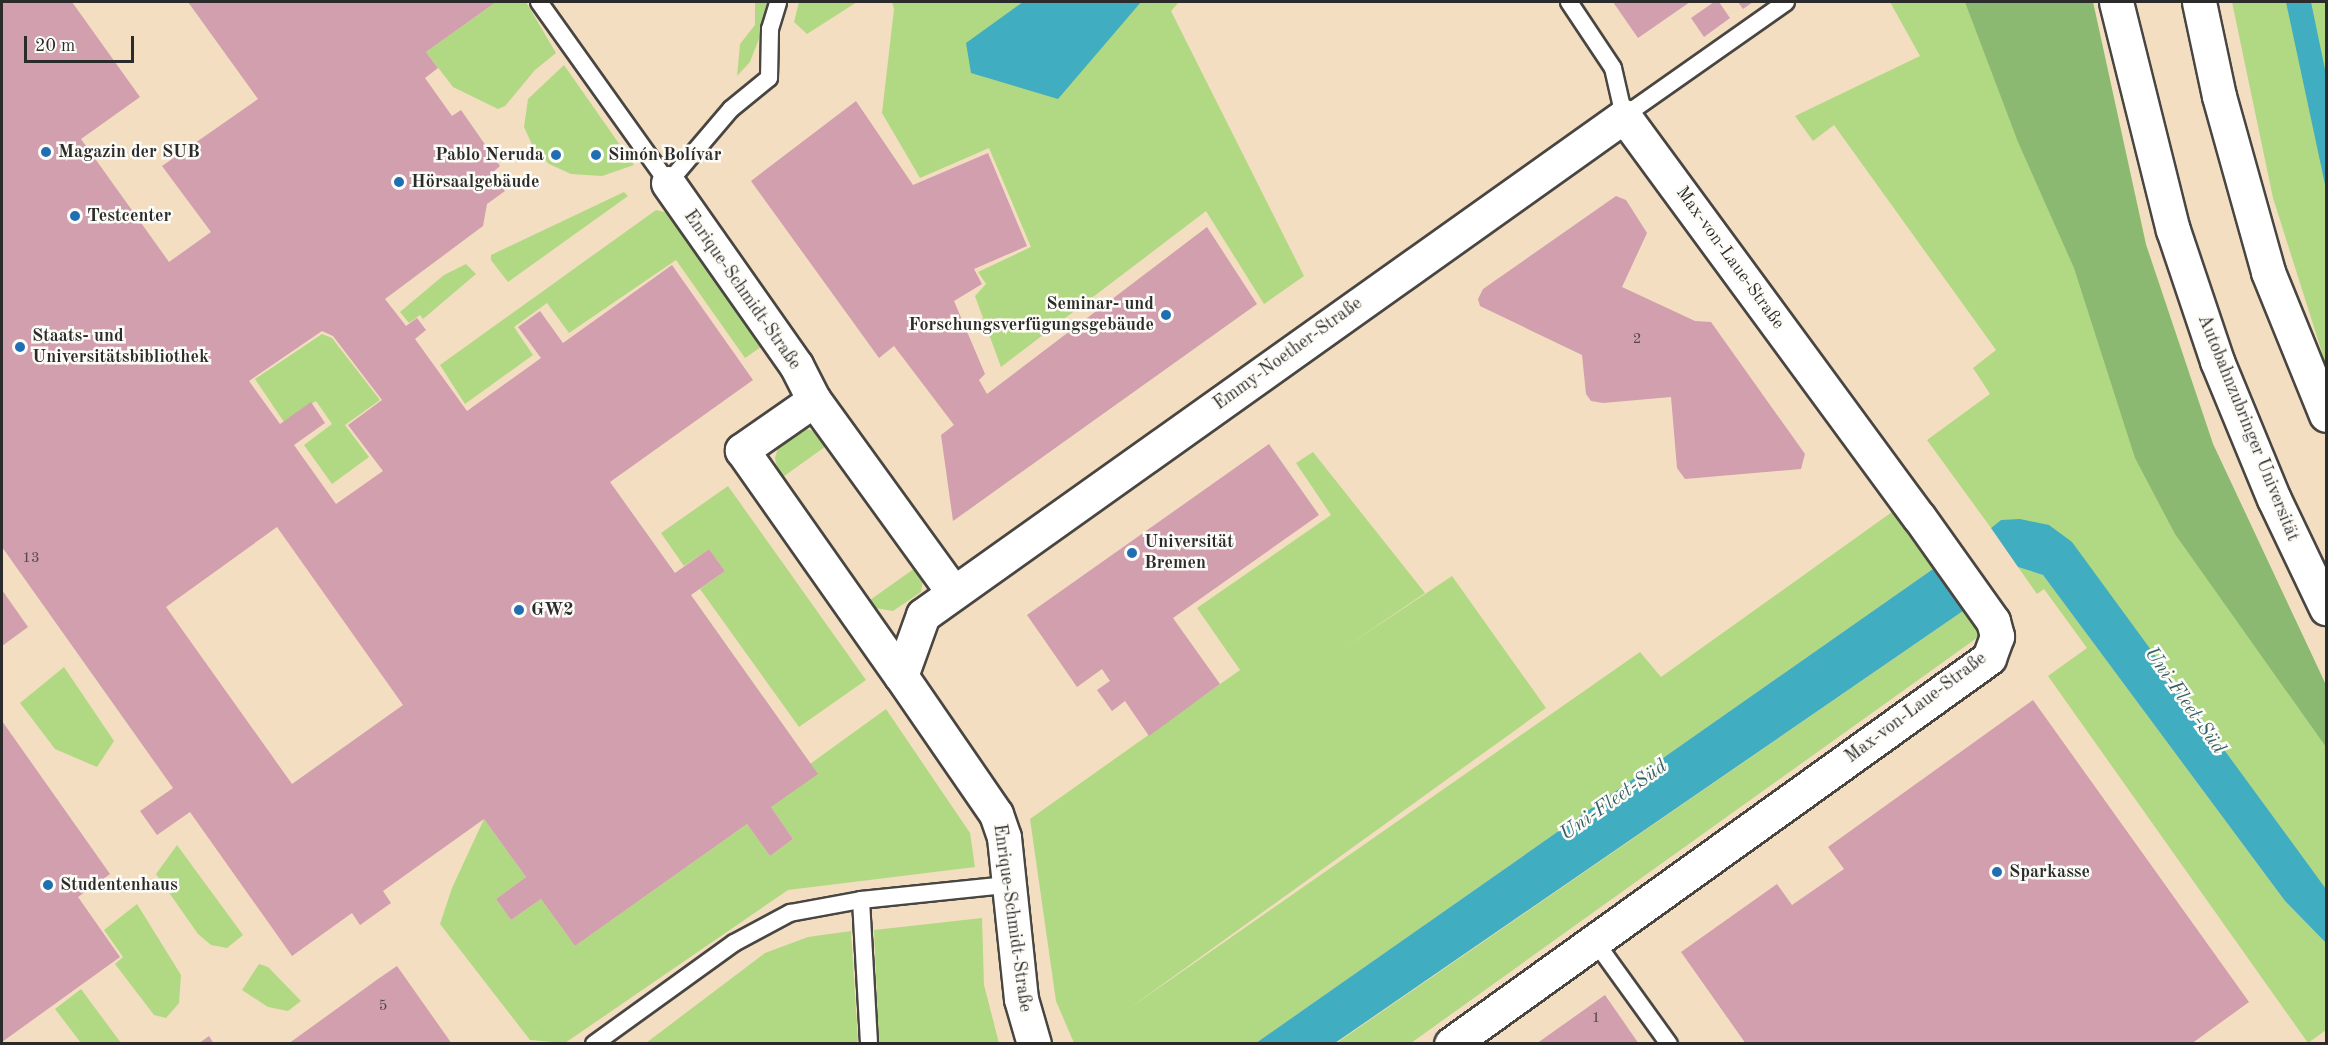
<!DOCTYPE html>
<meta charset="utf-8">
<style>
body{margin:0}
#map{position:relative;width:2328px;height:1045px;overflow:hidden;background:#f3dec2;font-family:"Old Standard TT",serif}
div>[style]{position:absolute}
.green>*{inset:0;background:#b1d983}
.forest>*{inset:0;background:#8cb971}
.water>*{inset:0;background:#41adc0}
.building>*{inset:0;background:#d19fae}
.roads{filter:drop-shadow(2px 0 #494642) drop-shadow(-2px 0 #494642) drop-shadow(0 2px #494642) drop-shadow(0 -2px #494642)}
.service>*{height:16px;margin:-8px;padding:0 8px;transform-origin:8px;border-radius:8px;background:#fff}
.minor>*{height:33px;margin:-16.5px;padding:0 16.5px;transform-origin:16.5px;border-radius:16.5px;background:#fff}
.primary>*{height:33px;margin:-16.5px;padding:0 16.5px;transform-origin:16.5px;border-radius:16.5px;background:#fff}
.dots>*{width:16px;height:16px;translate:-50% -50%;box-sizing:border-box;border:3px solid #fdfcf7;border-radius:50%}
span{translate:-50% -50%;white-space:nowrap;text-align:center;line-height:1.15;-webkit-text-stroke:5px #fdfcf7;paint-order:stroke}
.number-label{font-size:15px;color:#54484c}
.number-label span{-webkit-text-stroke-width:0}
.poi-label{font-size:18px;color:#2b2b2b;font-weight:700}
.left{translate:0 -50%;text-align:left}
.right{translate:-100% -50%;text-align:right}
.street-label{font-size:18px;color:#2b2b2b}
.water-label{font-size:20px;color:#345f67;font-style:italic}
.frame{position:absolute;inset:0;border:3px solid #2b2b2b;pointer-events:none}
.scale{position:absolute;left:24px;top:36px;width:110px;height:27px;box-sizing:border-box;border:3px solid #2b2b2b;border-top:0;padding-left:8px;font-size:18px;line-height:21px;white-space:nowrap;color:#2b2b2b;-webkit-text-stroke:4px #fdfcf7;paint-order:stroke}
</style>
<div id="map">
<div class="green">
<i style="clip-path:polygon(496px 2px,526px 2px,556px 53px,535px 70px,505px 106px,498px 109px,453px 87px,426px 52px)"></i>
<i style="clip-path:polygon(755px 2px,771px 2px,767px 18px,750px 62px,737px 76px,740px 44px,755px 25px)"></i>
<i style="clip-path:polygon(799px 2px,857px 2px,807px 34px,794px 22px)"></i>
<i style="clip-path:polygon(892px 2px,1179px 2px,1171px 11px,1304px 276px,1264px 304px,1206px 211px,1001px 367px,975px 296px,986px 284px,978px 272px,1031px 247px,989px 148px,920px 178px,882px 113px,894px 9px)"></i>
<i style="clip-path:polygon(1890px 2px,2093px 2px,2146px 244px,2213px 444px,2326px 685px,2326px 889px,2271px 819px,2001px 520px,1991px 528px,1927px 440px,1990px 394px,1973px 368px,1996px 350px,1834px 125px,1813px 141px,1795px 116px,1920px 56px)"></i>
<i style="clip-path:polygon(2232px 2px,2326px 2px,2326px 365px,2273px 198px)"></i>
<i style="clip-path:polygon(564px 65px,634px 165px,602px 176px,571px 174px,549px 164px,534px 149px,524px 127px,528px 99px)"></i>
<i style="clip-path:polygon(624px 192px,628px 196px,508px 282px,491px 260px,491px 255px)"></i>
<i style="clip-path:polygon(656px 210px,672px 214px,761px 347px,745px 358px,676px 260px,569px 333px,547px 303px,514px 327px,533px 355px,465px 404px,440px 365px)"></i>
<i style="clip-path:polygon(466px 264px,476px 274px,423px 319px,420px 315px,409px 323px,400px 312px,444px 275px)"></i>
<i style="clip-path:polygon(322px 334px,332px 338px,380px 400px,345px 425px,369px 457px,332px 484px,304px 445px,332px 424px,316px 401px,284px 422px,255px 379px)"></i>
<i style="clip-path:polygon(800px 428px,811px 430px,829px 444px,780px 479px,775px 458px,780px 441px)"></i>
<i style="clip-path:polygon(1313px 452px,1425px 593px,1341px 650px,1452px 576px,1546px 708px,1127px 1010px,1640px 652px,1661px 677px,1892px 512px,1933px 569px,1256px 1043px,1074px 1043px,1056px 1001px,1030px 819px,1240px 670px,1197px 608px,1331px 515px,1296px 463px)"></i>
<i style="clip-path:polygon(728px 486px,866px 680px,799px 727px,700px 589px,725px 571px,709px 549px,684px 566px,661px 533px)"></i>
<i style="clip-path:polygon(918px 566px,924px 574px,921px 592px,893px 611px,875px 608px,870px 600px)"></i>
<i style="clip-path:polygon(2018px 567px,2043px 575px,2285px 901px,2326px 943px,2326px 1030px,2308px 1043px,2048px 676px,2087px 648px,2044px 589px,2037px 594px)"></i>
<i style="clip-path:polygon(1963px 611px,1981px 635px,1411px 1043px,1335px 1044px)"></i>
<i style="clip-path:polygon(64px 667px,114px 741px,97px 767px,55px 749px,20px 703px)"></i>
<i style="clip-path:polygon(886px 709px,970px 833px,975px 867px,788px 890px,565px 1043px,530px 1040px,440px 924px,452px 888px,484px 819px,526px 877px,496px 899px,511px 920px,541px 899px,575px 946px,747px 824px,770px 856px,793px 839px,771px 807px,810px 764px)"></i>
<i style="clip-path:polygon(177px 845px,243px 935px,227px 948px,211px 945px,198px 934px,156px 874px)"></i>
<i style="clip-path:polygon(137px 904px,181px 975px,179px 1003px,166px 1018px,154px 1015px,115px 964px,123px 957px,104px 930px)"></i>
<i style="clip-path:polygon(982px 918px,984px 985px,999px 1043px,879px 1043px,874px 930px)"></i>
<i style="clip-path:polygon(851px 931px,858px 1041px,854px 1043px,646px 1043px,765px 953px,808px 937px)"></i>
<i style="clip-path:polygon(259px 964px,268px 967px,301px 1001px,288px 1011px,268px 1007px,242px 990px)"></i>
<i style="clip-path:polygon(81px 989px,121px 1043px,81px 1043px,55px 1009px)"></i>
</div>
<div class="forest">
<i style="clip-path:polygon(1965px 2px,2093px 2px,2146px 245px,2213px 444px,2326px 685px,2326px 747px,2175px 534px,2135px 458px,2074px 268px,2018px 142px)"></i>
</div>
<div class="water">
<i style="clip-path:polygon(1023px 2px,1141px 2px,1058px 99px,971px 73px,966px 43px)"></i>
<i style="clip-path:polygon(2286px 2px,2311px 2px,2326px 74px,2326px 189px)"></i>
<i style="clip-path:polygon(2020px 519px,2049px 525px,2072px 542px,2326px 889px,2326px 943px,2285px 901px,2043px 575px,2018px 567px,1991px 528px,2001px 520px)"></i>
<i style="clip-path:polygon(1933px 569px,1963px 611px,1335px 1043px,1256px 1043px)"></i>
</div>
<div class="building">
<i style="clip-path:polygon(evenodd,2px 2px,72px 2px,140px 97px,81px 139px,169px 262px,211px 232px,162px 166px,258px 99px,188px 2px,496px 2px,426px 52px,438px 68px,425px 78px,452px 116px,461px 110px,500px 166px,492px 173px,505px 191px,487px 204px,483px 226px,385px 299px,406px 326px,417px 318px,426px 330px,415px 339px,467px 411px,541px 358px,518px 327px,540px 311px,563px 343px,672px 265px,753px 380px,610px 482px,675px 573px,709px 549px,725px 571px,691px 595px,818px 774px,771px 807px,793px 839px,770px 856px,747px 824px,575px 946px,541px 899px,511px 920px,496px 899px,526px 877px,484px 819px,383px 891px,391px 903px,360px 925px,352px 913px,292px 956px,190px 812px,157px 835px,140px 811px,173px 788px,2px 547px,2px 2px,322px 331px,333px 336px,382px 400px,348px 425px,383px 471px,336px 504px,294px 445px,325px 423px,311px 402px,280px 424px,249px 381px,322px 331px,2px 2px,277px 527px,403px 705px,292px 784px,166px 607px,277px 527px)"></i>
<i style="clip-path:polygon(1613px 2px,1690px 2px,1638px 38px)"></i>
<i style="clip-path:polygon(1714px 2px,1719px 2px,1730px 18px,1704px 37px,1691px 18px)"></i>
<i style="clip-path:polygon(1738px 2px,1753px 2px,1743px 9px)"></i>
<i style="clip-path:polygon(856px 101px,913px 185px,988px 153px,1027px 246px,974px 269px,982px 284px,954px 301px,985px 374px,979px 380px,987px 394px,1207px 227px,1257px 304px,953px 521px,941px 435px,954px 425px,894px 346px,879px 358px,751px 181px)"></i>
<i style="clip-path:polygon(1616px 196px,1626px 200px,1647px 233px,1622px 287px,1695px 321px,1711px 322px,1805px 454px,1801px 469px,1685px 479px,1677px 468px,1671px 397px,1603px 403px,1591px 401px,1586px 394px,1582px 355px,1480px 306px,1478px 299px,1483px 289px)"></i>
<i style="clip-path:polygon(1269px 444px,1319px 515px,1173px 618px,1220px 684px,1149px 736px,1125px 701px,1112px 711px,1097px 690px,1110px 681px,1102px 669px,1077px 687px,1027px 615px)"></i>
<i style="clip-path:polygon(2px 590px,28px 627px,2px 646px)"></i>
<i style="clip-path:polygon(2033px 700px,2249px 1002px,2191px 1044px,1746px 1044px,1681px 952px,1777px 884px,1792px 905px,1844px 869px,1828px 847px)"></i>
<i style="clip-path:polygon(2px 721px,110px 874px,78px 897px,120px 957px,2px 1042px)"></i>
<i style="clip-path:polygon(397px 966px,452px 1044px,288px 1044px,378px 979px)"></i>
<i style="clip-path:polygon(1605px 995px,1639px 1044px,1536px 1044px)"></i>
<i style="clip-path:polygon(209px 1036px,214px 1044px,198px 1044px)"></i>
</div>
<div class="roads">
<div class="service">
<i style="left:539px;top:2px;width:222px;rotate:54.5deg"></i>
<i style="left:668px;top:183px;width:97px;rotate:-49.6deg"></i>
<i style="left:731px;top:109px;width:49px;rotate:-39.2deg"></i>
<i style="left:769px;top:78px;width:49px;rotate:-88.8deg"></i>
<i style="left:770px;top:29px;width:28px;rotate:-73deg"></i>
<i style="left:1569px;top:2px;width:79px;rotate:56.3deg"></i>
<i style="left:1613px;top:68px;width:49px;rotate:77.1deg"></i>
<i style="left:1624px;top:116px;width:198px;rotate:-35.1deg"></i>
<i style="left:861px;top:900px;width:144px;rotate:86.8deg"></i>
<i style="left:1594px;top:940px;width:128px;rotate:54.2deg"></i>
<i style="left:594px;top:1044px;width:173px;rotate:-35.8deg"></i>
<i style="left:734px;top:943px;width:64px;rotate:-28.2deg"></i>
<i style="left:790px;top:913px;width:72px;rotate:-10.4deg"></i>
<i style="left:861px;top:900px;width:147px;rotate:-5.9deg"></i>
</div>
<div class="minor">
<i style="left:668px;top:183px;width:223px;rotate:54.9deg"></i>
<i style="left:796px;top:365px;width:39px;rotate:63deg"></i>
<i style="left:814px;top:400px;width:237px;rotate:54.1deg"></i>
<i style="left:814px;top:400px;width:88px;rotate:145.2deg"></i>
<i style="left:742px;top:450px;width:276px;rotate:54.9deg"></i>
<i style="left:1034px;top:1044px;width:47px;rotate:-106.1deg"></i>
<i style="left:1021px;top:999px;width:163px;rotate:-96deg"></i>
<i style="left:1004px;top:837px;width:24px;rotate:-109deg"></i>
<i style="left:996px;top:814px;width:168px;rotate:-124.5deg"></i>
<i style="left:901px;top:676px;width:65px;rotate:-70.2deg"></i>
<i style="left:923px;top:615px;width:860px;rotate:-35.44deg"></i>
<i style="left:1624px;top:116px;width:498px;rotate:53.7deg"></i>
<i style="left:1919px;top:517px;width:128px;rotate:54.6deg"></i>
<i style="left:1993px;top:621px;width:16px;rotate:75deg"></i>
<i style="left:1997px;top:636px;width:23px;rotate:110deg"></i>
<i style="left:1989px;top:658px;width:662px;rotate:144.34deg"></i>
</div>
<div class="primary">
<i style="left:2116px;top:2px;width:235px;rotate:76deg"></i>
<i style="left:2173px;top:230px;width:138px;rotate:71.4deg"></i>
<i style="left:2217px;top:361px;width:149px;rotate:67.6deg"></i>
<i style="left:2274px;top:499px;width:121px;rotate:64.5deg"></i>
<i style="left:2199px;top:2px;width:96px;rotate:78deg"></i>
<i style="left:2219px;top:96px;width:183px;rotate:74.4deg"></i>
<i style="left:2268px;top:272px;width:154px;rotate:67.9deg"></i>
</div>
</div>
<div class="dots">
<i style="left:46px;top:152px;background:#1f6fb2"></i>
<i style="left:556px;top:155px;background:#1f6fb2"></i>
<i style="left:596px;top:155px;background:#1f6fb2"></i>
<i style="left:399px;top:182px;background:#1f6fb2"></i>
<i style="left:75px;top:216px;background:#1f6fb2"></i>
<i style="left:1166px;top:315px;background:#1f6fb2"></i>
<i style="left:20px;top:347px;background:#1f6fb2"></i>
<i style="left:1132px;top:553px;background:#1f6fb2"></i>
<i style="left:519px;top:610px;background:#1f6fb2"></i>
<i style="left:1997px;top:872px;background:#1f6fb2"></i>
<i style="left:48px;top:885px;background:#1f6fb2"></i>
</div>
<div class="number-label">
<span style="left:1637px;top:340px">2</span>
<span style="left:31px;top:559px">13</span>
<span style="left:383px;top:1007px">5</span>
<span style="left:1596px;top:1019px">1</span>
</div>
<div class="poi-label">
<span class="left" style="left:58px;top:152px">Magazin der SUB</span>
<span class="right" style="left:544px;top:155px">Pablo Neruda</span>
<span class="left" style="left:608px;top:155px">Simón Bolívar</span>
<span class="left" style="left:411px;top:182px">Hörsaalgebäude</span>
<span class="left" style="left:87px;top:216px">Testcenter</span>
<span class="right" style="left:1154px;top:315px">Seminar- und<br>Forschungsverfügungsgebäude</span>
<span class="left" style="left:32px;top:347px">Staats- und<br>Universitätsbibliothek</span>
<span class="left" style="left:1144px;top:553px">Universität<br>Bremen</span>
<span class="left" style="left:531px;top:610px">GW2</span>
<span class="left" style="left:2009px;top:872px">Sparkasse</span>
<span class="left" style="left:60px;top:885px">Studentenhaus</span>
</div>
<div class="street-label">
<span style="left:1730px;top:258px;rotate:54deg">Max-von-Laue-Straße</span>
<span style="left:742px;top:290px;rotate:55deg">Enrique-Schmidt-Straße</span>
<span style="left:1288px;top:354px;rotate:-36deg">Emmy-Noether-Straße</span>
<span style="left:2248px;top:428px;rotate:68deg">Autobahnzubringer Universität</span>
<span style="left:1916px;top:708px;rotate:-37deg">Max-von-Laue-Straße</span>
<span style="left:1012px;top:918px;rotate:82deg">Enrique-Schmidt-Straße</span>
</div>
<div class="water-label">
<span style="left:2184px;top:701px;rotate:55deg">Uni-Fleet-Süd</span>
<span style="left:1614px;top:801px;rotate:-35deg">Uni-Fleet-Süd</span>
</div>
<div class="frame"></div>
<div class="scale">20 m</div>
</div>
